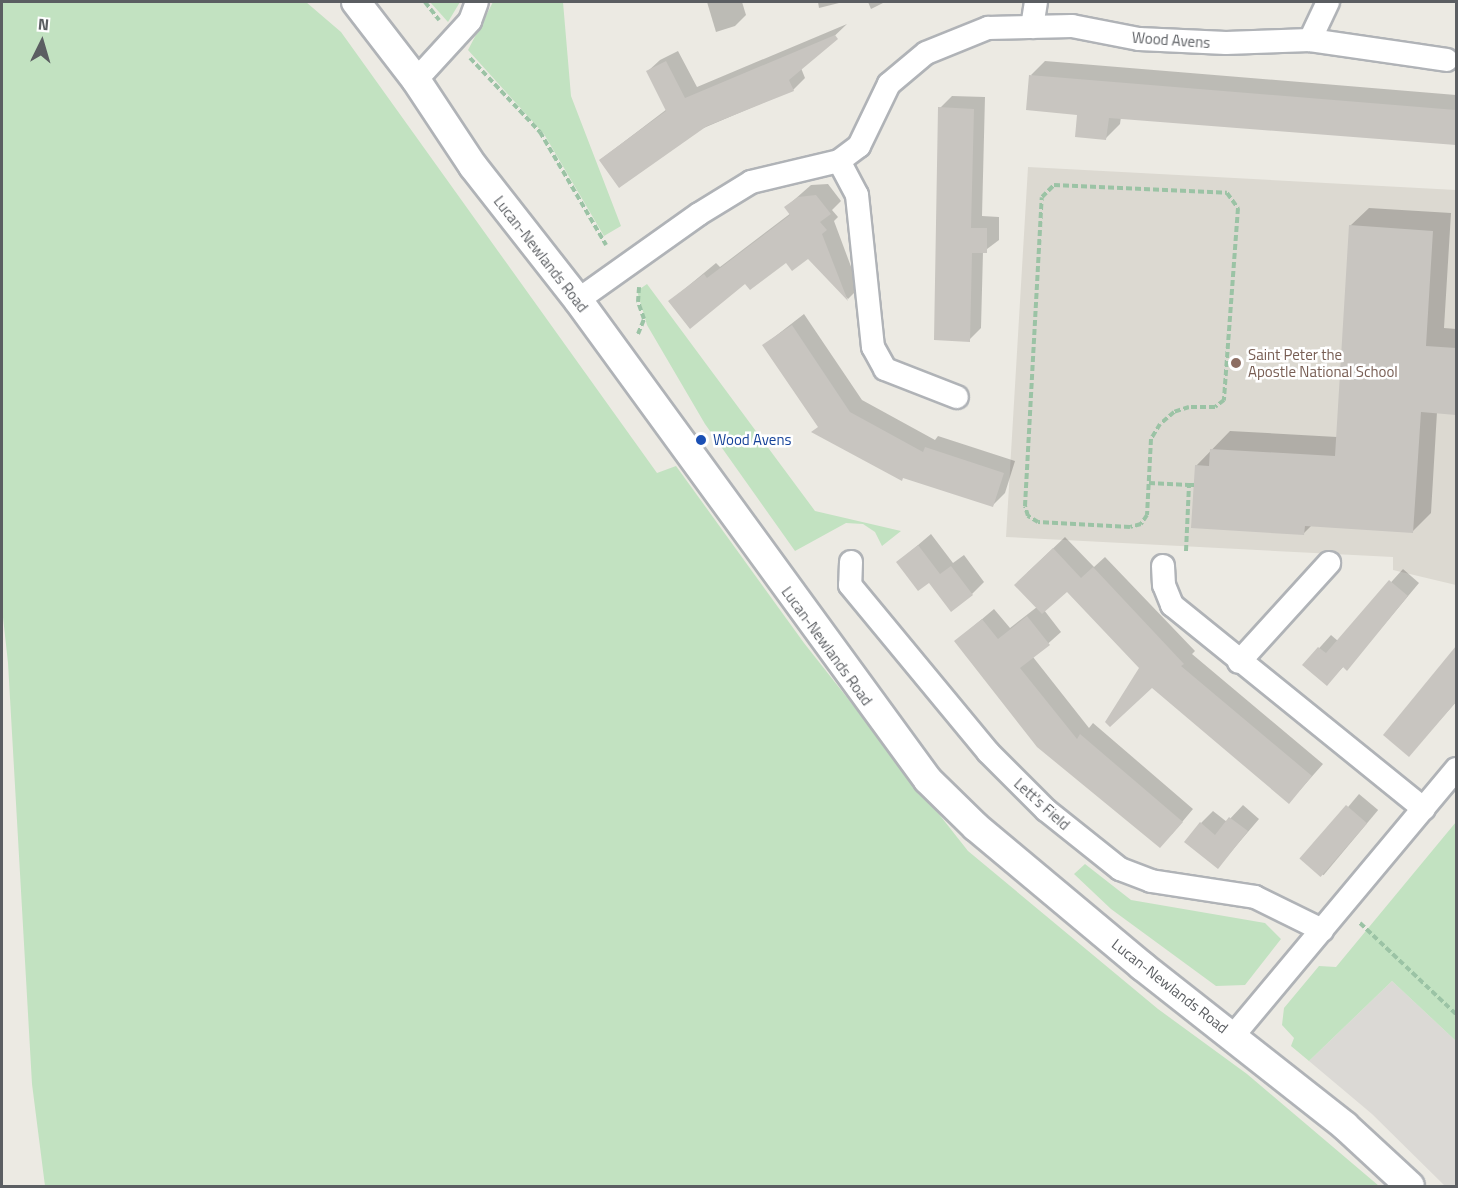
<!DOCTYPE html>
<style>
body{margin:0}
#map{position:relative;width:1458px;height:1188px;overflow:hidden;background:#eceae3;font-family:"Titillium Web",sans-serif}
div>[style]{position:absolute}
.industrial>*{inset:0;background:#dbd9d5}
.education>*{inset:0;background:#dcd9d1}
.green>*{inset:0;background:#c2e2c1}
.shadow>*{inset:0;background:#0003;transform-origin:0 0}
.building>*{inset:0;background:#c8c5c0;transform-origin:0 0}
.path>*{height:4px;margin-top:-2px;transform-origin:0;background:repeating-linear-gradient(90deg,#9bc3a5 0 6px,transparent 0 9px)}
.roads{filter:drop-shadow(2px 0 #b0b3b7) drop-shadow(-2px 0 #b0b3b7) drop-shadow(0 2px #b0b3b7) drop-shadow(0 -2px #b0b3b7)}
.minor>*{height:22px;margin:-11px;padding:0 11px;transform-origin:11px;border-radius:11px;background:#fff}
.tertiary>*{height:28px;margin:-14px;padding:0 14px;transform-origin:14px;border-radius:14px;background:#fff}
.dots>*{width:16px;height:16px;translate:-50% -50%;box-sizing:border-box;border:3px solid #fff;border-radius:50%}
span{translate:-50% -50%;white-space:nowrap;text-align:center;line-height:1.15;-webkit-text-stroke:5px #fff;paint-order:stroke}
.street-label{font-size:15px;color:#5b5e62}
.education-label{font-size:15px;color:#785e54}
.left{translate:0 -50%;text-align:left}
.transit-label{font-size:15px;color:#164399}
.frame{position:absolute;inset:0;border:3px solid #5b5e62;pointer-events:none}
.north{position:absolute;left:12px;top:12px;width:60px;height:60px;-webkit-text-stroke:4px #fff;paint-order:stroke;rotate:5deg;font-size:16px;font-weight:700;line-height:24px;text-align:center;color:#5b5e62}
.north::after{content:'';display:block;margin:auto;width:21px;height:27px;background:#5b5e62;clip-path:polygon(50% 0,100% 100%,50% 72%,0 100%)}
</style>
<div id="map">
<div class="industrial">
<i style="clip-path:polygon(1392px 981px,1456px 1041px,1456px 1186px,1445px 1186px,1372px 1114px,1309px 1061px)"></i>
</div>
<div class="education">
<i style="clip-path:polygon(1028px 167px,1456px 190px,1456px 585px,1393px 570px,1393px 557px,1006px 537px)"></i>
</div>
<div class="green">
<i style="clip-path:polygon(2px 2px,306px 2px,341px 32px,657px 473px,676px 466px,804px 643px,968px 851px,1158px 1009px,1247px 1074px,1379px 1186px,45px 1186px,32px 1084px,8px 663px,2px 608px)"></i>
<i style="clip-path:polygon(430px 2px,460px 2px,448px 22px)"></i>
<i style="clip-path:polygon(493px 2px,563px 2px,571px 96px,621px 226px,604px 236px,544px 134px,468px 50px)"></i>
<i style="clip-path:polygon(647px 284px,815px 511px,901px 531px,882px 546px,875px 532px,863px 524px,846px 523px,795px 551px,705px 424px,647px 325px,637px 291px)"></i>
<i style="clip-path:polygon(1456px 822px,1456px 1041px,1392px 981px,1309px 1061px,1291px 1046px,1294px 1038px,1282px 1025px,1284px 1008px,1319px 966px,1336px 967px)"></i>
<i style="clip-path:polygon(1085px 864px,1131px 900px,1265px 923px,1281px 939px,1245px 985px,1216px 986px,1111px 909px,1074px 874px)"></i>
</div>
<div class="shadow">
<i style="clip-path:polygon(707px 2px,742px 2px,746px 15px,735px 26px,716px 32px)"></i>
<i style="clip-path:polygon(818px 2px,843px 2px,819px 8px)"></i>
<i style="clip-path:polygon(868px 2px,885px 2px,871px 9px)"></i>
<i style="clip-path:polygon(847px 24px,801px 68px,805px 78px,793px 90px,699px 130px,600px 160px,667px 109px,648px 71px,660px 60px,678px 51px,697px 87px)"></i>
<i style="clip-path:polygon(1045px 61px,1456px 95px,1456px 144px,1121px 117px,1120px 124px,1106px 138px,1031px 75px)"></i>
<i style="clip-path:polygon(952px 96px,985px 97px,982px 216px,999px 217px,999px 240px,983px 252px,981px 328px,969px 340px,940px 108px)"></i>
<i style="clip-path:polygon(828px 184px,841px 201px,832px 210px,838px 217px,834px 221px,859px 288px,848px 299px,808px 257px,786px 260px,746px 282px,670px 301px,716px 263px,720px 267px,791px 213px,786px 207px,811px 185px)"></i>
<i style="clip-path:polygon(1369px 208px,1451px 213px,1444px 328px,1456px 329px,1456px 413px,1437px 412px,1431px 513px,1413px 531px,1312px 525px,1303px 534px,1196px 466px,1230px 431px,1337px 437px,1350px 226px)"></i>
<i style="clip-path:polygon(804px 314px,862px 400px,935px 440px,938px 436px,1015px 461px,1005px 493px,993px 505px,819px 427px,764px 345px)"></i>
<i style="clip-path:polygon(931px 534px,953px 563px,964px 555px,984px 582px,972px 594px,930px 581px,898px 562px)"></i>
<i style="clip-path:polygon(1065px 537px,1094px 567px,1105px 557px,1195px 651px,1192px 654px,1323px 764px,1300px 790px,1141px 668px,1067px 590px,1044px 610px,1061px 632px,1033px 657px,1089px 728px,1093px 723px,1193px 809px,1172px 834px,956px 641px,994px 609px,1010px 628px,1037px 607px,1027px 573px)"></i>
<i style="clip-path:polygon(1403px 569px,1419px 583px,1347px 669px,1344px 666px,1327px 684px,1304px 665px,1331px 635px,1338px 641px)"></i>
<i style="clip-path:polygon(1456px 649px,1456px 702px,1409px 755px,1385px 735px)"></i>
<i style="left:1359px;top:794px;width:25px;height:85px;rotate:40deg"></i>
<i style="clip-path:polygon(1243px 805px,1259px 819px,1218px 867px,1201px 823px,1213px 811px,1227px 822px)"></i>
</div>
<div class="building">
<i style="clip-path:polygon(835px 35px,838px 39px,789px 80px,794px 91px,707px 126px,619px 188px,599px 160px,666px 111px,646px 71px,666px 61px,685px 98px)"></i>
<i style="clip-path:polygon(1029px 75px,1456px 110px,1456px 145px,1109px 118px,1106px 140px,1075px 137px,1077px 115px,1026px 110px)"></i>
<i style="clip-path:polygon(938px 107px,974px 109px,971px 228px,987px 228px,987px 253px,972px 253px,970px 342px,934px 340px)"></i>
<i style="clip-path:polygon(816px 195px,831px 214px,820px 222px,827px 230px,822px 234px,848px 301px,808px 259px,792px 271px,786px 263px,750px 290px,745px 284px,690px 329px,668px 301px,704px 274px,707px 278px,790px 215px,784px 207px,798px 197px)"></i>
<i style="clip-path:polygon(1349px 225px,1433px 231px,1426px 346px,1456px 348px,1456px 415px,1421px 412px,1413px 533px,1305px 526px,1304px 535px,1191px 528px,1195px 465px,1209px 466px,1210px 449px,1335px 456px)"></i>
<i style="clip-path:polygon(792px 325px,850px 412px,923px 452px,925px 447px,1004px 473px,993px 507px,903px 478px,902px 481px,811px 432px,818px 427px,762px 345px)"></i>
<i style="clip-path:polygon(918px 545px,940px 574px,951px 566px,973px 595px,951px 612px,929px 583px,918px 591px,896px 562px)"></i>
<i style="clip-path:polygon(1053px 548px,1081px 578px,1093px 567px,1184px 664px,1181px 666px,1312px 776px,1289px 804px,1152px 688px,1110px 727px,1105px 722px,1139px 668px,1067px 592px,1042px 614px,1014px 585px)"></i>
<i style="clip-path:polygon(1389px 580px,1408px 596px,1347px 671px,1343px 667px,1327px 686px,1302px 665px,1318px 647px,1326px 653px)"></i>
<i style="clip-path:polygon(1027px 616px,1050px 645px,1020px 668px,1077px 739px,1080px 734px,1183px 822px,1160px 848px,1037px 747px,954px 641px,982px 619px,998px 639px)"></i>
<i style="clip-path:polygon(1456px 646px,1456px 702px,1409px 757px,1383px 735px)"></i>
<i style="left:1346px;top:805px;width:28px;height:71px;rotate:41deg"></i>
<i style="clip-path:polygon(1229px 817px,1248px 831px,1218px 869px,1184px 842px,1200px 822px,1215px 835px)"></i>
</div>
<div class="path">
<i style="left:425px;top:2px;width:23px;rotate:52deg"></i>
<i style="left:470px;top:58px;width:102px;rotate:46.6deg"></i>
<i style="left:540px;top:132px;width:131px;rotate:59.7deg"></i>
<i style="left:1054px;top:185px;width:173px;rotate:2.6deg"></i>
<i style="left:1227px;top:193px;width:19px;rotate:54deg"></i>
<i style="left:1238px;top:208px;width:193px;rotate:94.2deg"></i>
<i style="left:1224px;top:400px;width:11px;rotate:142deg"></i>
<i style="left:1215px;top:407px;width:26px;rotate:180deg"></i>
<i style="left:1189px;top:407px;width:16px;rotate:162deg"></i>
<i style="left:1174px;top:412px;width:18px;rotate:139deg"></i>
<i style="left:1160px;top:424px;width:17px;rotate:121deg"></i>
<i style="left:1151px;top:439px;width:76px;rotate:93deg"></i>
<i style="left:1147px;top:515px;width:11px;rotate:124deg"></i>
<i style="left:1141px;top:524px;width:11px;rotate:165deg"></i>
<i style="left:1130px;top:527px;width:92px;rotate:-176.9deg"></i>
<i style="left:1038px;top:522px;width:12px;rotate:-149deg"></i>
<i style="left:1028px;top:516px;width:10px;rotate:-107deg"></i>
<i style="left:1025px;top:506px;width:309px;rotate:-86.9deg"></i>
<i style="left:1042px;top:197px;width:17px;rotate:-45deg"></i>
<i style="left:638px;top:334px;width:16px;rotate:-68deg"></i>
<i style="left:644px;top:319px;width:18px;rotate:-109deg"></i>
<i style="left:638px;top:302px;width:15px;rotate:-86deg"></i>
<i style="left:1149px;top:483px;width:40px;rotate:2.9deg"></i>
<i style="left:1186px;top:551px;width:66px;rotate:-87.4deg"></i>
<i style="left:1189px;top:485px;width:5px"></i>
<i style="left:1360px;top:923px;width:132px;rotate:43.5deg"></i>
</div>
<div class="roads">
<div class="minor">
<i style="left:1032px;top:27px;width:25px;rotate:-81deg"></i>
<i style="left:1310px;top:40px;width:42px;rotate:-64.7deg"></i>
<i style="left:416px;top:80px;width:80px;rotate:-47.5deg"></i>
<i style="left:470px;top:21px;width:20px;rotate:-70deg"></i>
<i style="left:839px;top:161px;width:38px;rotate:62deg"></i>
<i style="left:857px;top:195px;width:153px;rotate:84deg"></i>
<i style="left:873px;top:347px;width:25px;rotate:61deg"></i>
<i style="left:885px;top:369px;width:77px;rotate:21.3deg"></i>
<i style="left:578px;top:300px;width:148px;rotate:-35.4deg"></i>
<i style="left:699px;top:214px;width:61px;rotate:-31.6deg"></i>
<i style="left:751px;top:182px;width:90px;rotate:-13.4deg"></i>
<i style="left:839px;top:161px;width:25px;rotate:-37deg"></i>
<i style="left:859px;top:146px;width:69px;rotate:-64.2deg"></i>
<i style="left:889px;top:84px;width:48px;rotate:-40deg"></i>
<i style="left:926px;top:53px;width:67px;rotate:-22deg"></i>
<i style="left:988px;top:28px;width:84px;rotate:-1.4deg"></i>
<i style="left:1072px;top:26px;width:68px;rotate:11deg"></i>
<i style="left:1139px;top:39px;width:87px;rotate:2.6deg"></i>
<i style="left:1226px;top:43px;width:84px;rotate:-2deg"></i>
<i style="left:1310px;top:40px;width:138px;rotate:8.3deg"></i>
<i style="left:851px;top:562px;width:23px;rotate:92deg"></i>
<i style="left:850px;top:585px;width:217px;rotate:50.4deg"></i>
<i style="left:988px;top:752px;width:82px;rotate:45deg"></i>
<i style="left:1046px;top:810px;width:95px;rotate:38.6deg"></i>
<i style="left:1120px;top:869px;width:33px;rotate:21deg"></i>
<i style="left:1151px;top:881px;width:105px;rotate:8.7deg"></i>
<i style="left:1255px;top:897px;width:75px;rotate:26.2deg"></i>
<i style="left:1163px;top:566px;width:19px;rotate:87deg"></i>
<i style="left:1164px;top:585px;width:22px;rotate:68deg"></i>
<i style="left:1172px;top:605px;width:324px;rotate:39deg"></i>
<i style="left:1239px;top:662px;width:134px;rotate:-47.7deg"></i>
<i style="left:1233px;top:1036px;width:348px;rotate:-50.1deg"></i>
</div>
<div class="tertiary">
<i style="left:356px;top:2px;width:98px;rotate:52.4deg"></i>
<i style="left:416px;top:80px;width:103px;rotate:56.5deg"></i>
<i style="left:473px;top:166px;width:170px;rotate:51.9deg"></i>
<i style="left:578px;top:300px;width:594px;rotate:53.9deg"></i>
<i style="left:928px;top:780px;width:67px;rotate:44.4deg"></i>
<i style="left:976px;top:827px;width:217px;rotate:39.9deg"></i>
<i style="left:1142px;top:966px;width:258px;rotate:38.2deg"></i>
<i style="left:1345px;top:1126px;width:88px;rotate:42.7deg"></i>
</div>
</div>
<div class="dots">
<i style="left:1236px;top:363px;background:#8d6e63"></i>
<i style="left:701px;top:440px;background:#1a4fb4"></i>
</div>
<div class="street-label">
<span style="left:1171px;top:40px;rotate:4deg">Wood Avens</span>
<span style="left:541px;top:254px;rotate:52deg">Lucan-Newlands Road</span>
<span style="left:827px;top:646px;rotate:54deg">Lucan-Newlands Road</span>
<span style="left:1042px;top:804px;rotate:42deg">Lett's Field</span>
<span style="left:1170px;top:986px;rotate:38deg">Lucan-Newlands Road</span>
</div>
<div class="education-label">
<span class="left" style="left:1248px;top:363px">Saint Peter the<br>Apostle National School</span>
</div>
<div class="transit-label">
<span class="left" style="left:713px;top:440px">Wood Avens</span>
</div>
<div class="frame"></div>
<div class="north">N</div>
</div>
